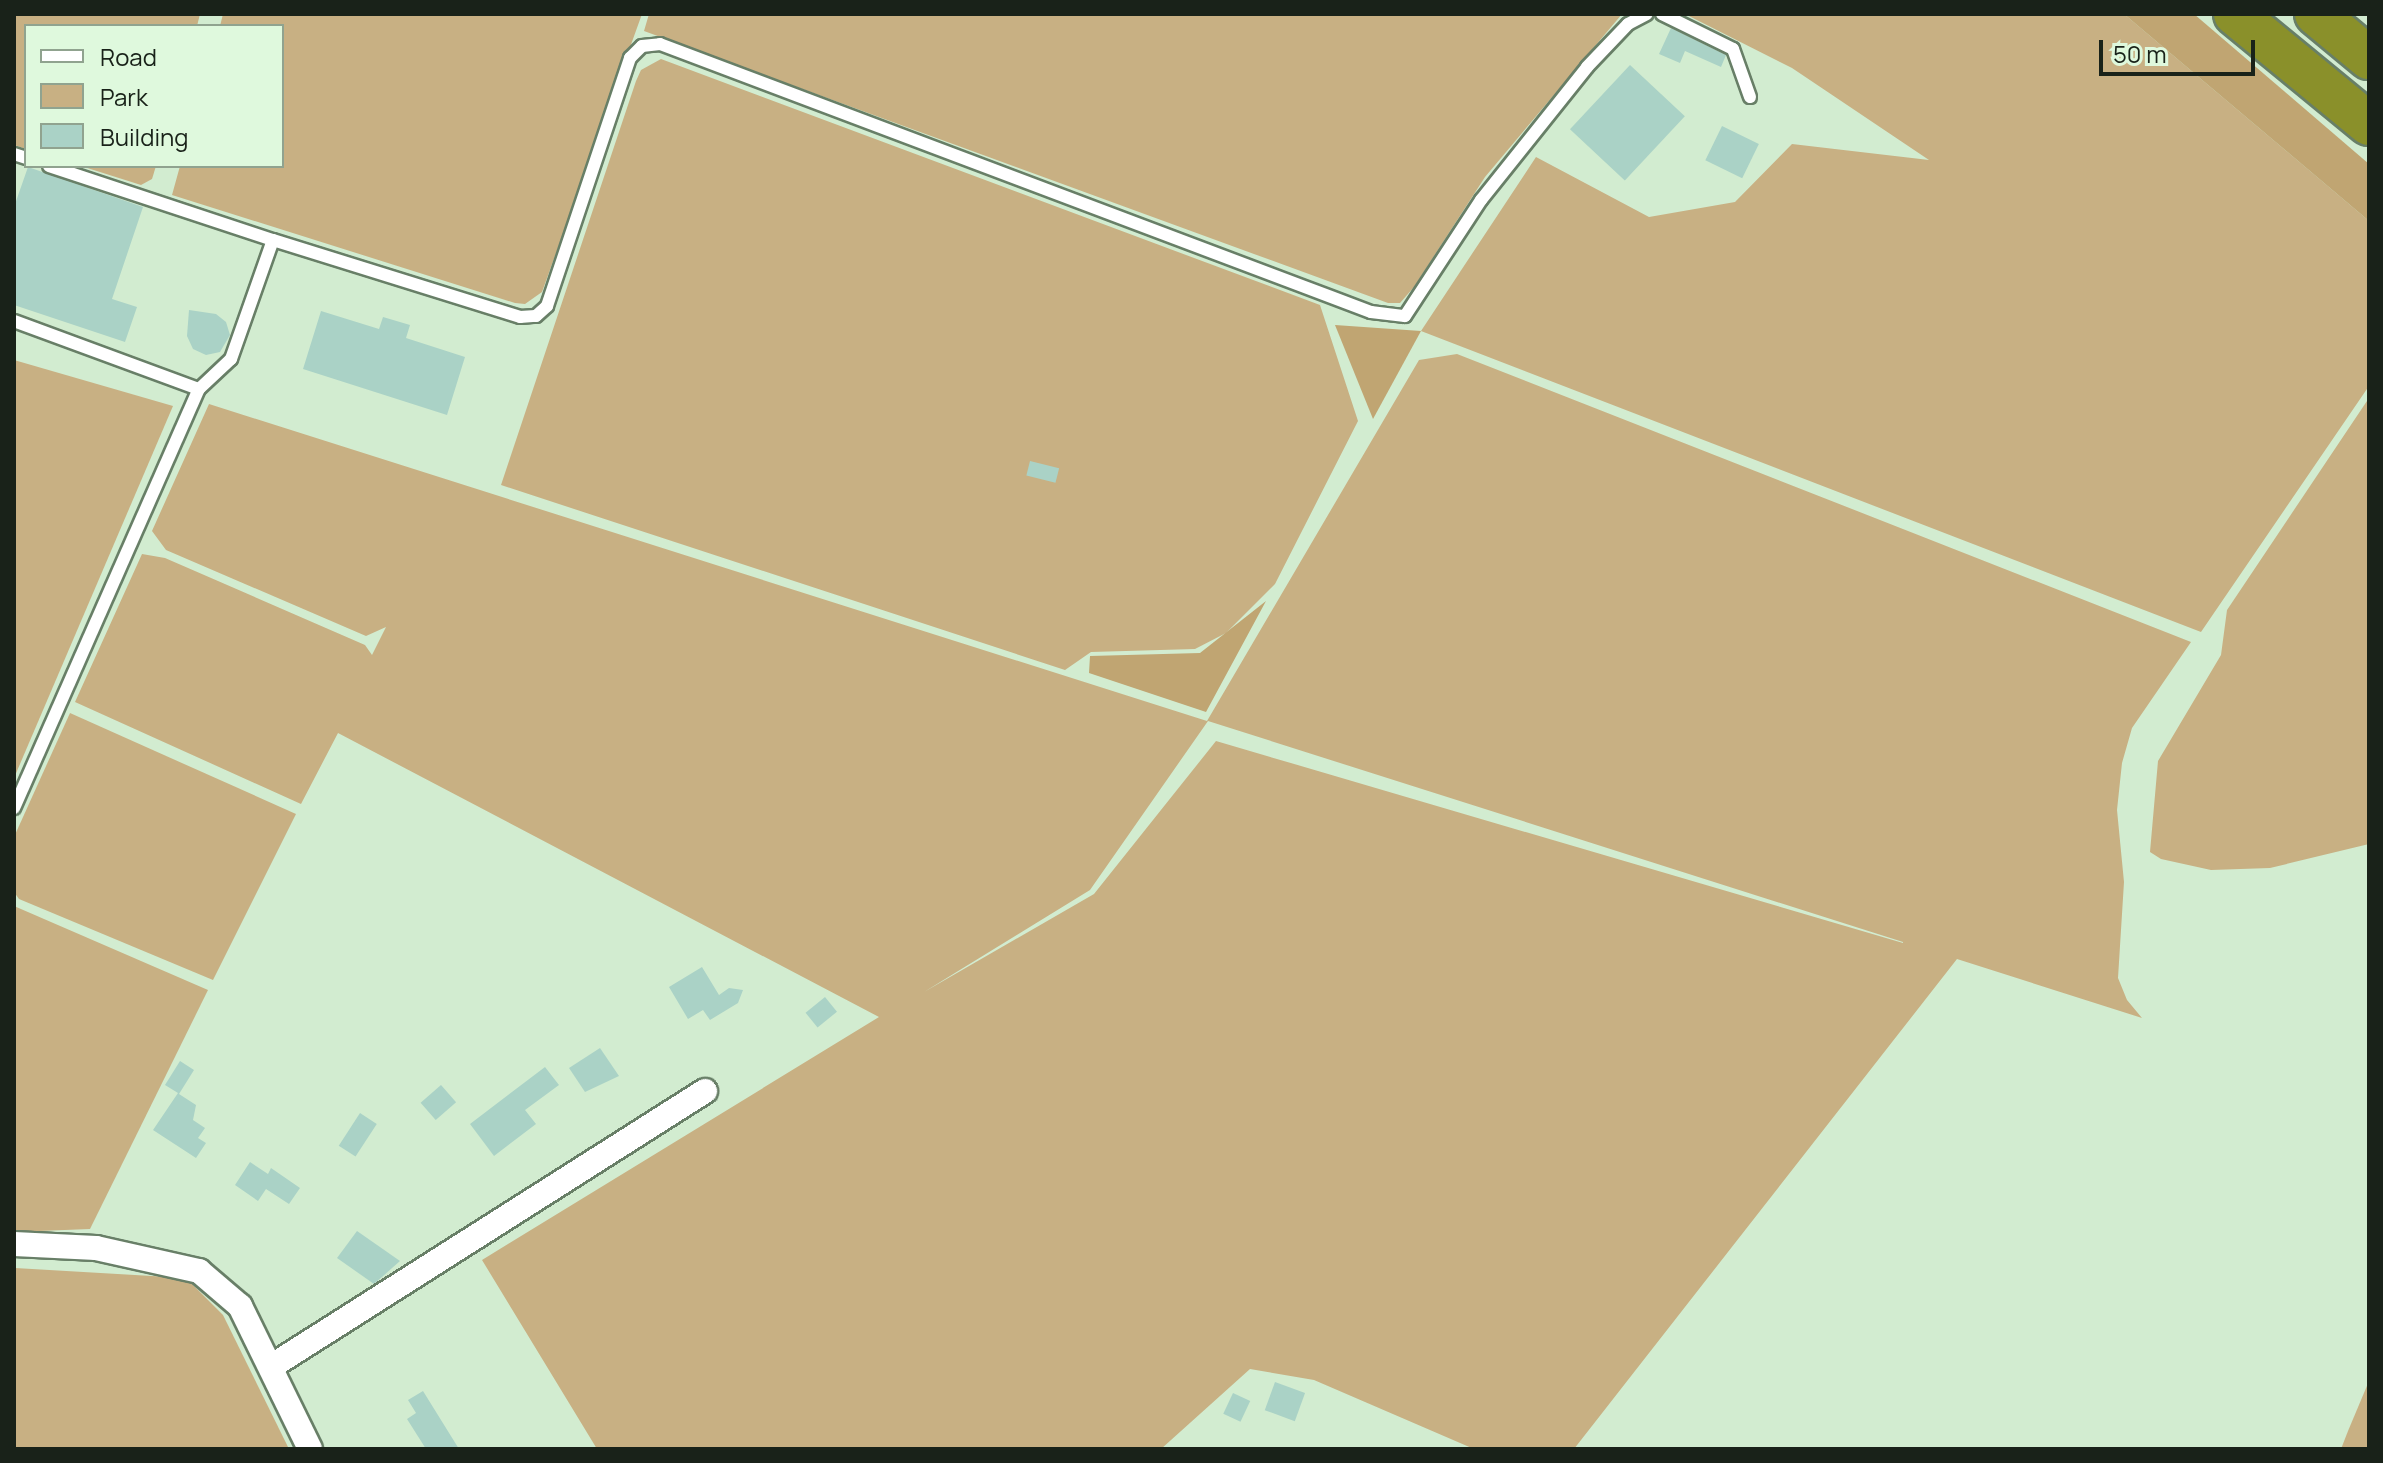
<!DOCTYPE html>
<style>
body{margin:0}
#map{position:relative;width:2383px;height:1463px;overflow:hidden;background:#d2ecd0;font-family:Manrope,sans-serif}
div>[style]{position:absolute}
.green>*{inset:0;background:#c8b083}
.forest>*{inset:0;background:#c0a572}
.building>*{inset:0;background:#aad2c6;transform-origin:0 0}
.roads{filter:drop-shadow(2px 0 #687f67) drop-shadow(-2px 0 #687f67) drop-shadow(0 2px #687f67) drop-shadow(0 -2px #687f67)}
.service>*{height:12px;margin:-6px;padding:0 6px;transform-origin:6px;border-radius:6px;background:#fff}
.minor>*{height:24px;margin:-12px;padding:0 12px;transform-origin:12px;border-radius:12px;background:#fff}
.motorway>*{height:42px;margin:-21px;padding:0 21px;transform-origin:21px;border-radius:21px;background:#8a902a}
span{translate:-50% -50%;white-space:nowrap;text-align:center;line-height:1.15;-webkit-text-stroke:7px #dff9dd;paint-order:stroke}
.frame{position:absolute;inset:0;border:16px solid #192219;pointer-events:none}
.legend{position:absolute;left:24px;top:24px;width:260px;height:144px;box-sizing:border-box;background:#dff9dd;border:2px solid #90a38f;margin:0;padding:10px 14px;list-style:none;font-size:24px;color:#192219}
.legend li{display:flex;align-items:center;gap:16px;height:40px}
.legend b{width:40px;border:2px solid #90a38f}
.scale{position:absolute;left:2099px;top:40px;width:156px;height:36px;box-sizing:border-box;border:4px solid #192219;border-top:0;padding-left:10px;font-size:24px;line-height:28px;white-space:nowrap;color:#192219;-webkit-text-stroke:6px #dff9dd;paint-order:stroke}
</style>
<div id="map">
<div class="green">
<i style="clip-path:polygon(14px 14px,200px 14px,197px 26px,26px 26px,26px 149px,14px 145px)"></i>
<i style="clip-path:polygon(223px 14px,642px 14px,542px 292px,525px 304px,515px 303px,172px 195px,180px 166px,282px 166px,282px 26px,220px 26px)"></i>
<i style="clip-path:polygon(649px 14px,1622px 14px,1485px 177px,1414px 287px,1400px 303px,1388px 303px,644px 31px)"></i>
<i style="clip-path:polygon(1685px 14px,2124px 14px,2369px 221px,2369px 386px,2201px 632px,1421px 331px,1536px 157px,1649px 217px,1735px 202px,1792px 144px,1929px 160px,1792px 68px)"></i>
<i style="clip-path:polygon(661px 59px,1320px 305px,1358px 421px,1275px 584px,1226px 633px,1195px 649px,1091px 652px,1065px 670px,501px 485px,636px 81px,641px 70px)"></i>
<i style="clip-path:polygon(81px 166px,156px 166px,152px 179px,141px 185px)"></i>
<i style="clip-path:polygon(evenodd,1457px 354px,2191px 642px,2132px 728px,2122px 763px,2117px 810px,2124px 882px,2118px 978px,2127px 1000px,2142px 1018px,1957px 959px,1574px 1449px,1474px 1449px,1314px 1380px,1250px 1369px,1161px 1449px,597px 1449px,482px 1260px,879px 1017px,338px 733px,301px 804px,75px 702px,142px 554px,165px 558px,365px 645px,372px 655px,386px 627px,366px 636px,166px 550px,152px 531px,209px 404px,1207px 721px,1419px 360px,1457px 354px,1208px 721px,1903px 942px,1903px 943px,1216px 741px,1094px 894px,924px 992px,1090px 890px,1208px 721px)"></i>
<i style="clip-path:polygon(14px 360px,173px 406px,14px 778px)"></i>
<i style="clip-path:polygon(2369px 398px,2369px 844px,2270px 868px,2211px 870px,2161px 859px,2150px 852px,2158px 761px,2221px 655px,2227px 610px)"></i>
<i style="clip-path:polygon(70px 713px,296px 814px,213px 980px,19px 899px,14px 892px,14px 837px)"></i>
<i style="clip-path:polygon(14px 906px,208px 990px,90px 1229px,14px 1232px)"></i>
<i style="clip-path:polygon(15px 1268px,186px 1278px,223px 1315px,289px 1449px,14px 1449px)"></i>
<i style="clip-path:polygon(2369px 1381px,2369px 1449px,2341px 1449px,2348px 1431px)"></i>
</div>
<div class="forest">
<i style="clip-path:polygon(2124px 14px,2194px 14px,2369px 164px,2369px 221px)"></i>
<i style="clip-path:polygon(1335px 325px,1421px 331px,1373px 419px)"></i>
<i style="clip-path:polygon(1266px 601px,1206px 712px,1089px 673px,1090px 656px,1200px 653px)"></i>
</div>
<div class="building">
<i style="clip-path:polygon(1671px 28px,1726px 55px,1721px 67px,1685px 51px,1680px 63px,1659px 54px)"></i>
<i style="left:1630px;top:65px;width:75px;height:88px;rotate:43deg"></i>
<i style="left:1722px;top:126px;width:41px;height:38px;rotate:26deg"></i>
<i style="clip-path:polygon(28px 167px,143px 207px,112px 299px,137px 307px,125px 342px,14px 305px,14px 207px)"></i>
<i style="clip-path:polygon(189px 310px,216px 314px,226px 322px,230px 335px,220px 352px,206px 355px,193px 349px,187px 336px)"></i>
<i style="clip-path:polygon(321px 311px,379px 329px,383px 317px,410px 325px,406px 338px,465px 357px,447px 415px,303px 369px)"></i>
<i style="left:1030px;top:461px;width:30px;height:15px;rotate:14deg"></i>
<i style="clip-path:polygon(702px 967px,719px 995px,729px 988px,743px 990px,738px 1003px,710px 1020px,703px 1010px,688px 1019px,669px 987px)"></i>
<i style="left:825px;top:997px;width:19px;height:25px;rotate:51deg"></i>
<i style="clip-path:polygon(600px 1048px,619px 1076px,585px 1092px,569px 1068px)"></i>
<i style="clip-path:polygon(180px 1061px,194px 1070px,179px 1094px,196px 1105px,193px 1120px,205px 1128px,198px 1138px,206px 1143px,196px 1158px,153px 1130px,178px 1093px,165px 1085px)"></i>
<i style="clip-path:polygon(545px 1067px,559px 1085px,525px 1110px,536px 1124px,494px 1156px,470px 1124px)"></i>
<i style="left:441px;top:1085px;width:23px;height:27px;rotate:49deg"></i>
<i style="left:360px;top:1113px;width:20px;height:39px;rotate:33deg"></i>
<i style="clip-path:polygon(250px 1162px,268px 1174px,271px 1168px,300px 1188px,289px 1204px,266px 1189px,258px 1201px,235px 1185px)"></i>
<i style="clip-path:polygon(357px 1231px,400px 1261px,374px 1284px,337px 1258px)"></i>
<i style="left:1275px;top:1382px;width:32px;height:30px;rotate:20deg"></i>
<i style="clip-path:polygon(423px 1391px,459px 1449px,426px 1449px,407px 1419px,416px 1413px,408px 1400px)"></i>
<i style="left:1233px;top:1393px;width:19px;height:23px;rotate:25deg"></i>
</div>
<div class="roads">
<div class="service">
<i style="left:1662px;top:14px;width:79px;rotate:26.2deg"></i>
<i style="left:1733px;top:49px;width:51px;rotate:70.5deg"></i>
<i style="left:14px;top:154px;width:13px;rotate:18deg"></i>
<i style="left:49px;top:166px;width:236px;rotate:18.3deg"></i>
<i style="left:14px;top:321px;width:197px;rotate:20.2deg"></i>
<i style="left:199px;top:389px;width:44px;rotate:-43.2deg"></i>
<i style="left:231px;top:359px;width:126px;rotate:-70.6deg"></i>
<i style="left:273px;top:240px;width:259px;rotate:17.3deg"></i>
<i style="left:520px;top:317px;width:16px;rotate:-4deg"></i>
<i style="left:536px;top:316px;width:15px;rotate:-42deg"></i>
<i style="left:547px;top:306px;width:262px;rotate:-71.5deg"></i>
<i style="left:630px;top:58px;width:17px;rotate:-45deg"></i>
<i style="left:642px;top:46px;width:18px;rotate:-6deg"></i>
<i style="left:660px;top:44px;width:760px;rotate:20.65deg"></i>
<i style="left:1371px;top:312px;width:34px;rotate:7deg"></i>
<i style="left:1405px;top:316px;width:139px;rotate:-56.8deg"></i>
<i style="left:1481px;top:200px;width:170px;rotate:-51.4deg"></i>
<i style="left:1587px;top:67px;width:59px;rotate:-46.4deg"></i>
<i style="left:1628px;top:24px;width:21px;rotate:-28deg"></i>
<i style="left:14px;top:808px;width:458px;rotate:-66.2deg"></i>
</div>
<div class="minor">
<i style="left:14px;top:1244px;width:82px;rotate:2.8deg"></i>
<i style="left:96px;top:1248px;width:106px;rotate:12.6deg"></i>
<i style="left:199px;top:1271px;width:54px;rotate:40.5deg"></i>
<i style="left:240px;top:1306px;width:159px;rotate:63.9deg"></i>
<i style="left:272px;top:1366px;width:513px;rotate:-32.42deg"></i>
</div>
<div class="motorway">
<i style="left:2235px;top:14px;width:173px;rotate:39.4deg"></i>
<i style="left:2316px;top:14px;width:69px;rotate:39.7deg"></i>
</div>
</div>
<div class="frame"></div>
<ul class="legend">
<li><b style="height:10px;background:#fff"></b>Road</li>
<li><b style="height:22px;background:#c8b083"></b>Park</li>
<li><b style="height:22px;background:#aad2c6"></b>Building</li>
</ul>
<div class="scale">50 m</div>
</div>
